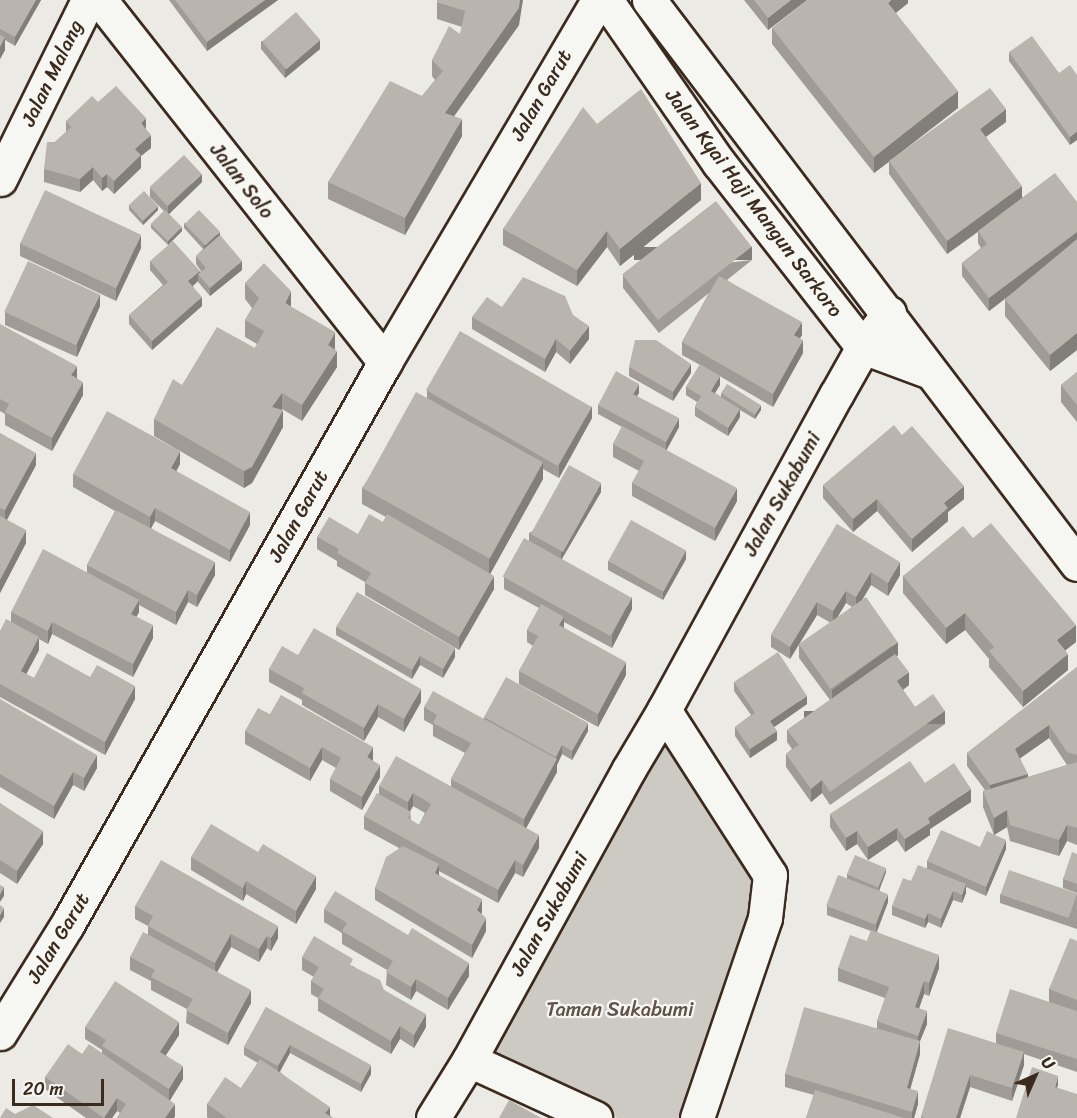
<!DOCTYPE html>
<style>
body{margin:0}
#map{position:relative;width:1077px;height:1118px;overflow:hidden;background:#ebeae5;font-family:Sriracha,sans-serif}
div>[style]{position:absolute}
.green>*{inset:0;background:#cdcac4}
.roads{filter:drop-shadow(2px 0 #3b2a1e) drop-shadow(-2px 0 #3b2a1e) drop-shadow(0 2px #3b2a1e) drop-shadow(0 -2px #3b2a1e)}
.minor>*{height:33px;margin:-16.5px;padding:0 16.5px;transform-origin:16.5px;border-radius:16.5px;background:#f6f6f2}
.wall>*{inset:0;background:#a09b96}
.shaded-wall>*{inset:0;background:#827e7a;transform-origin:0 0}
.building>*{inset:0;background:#bab4ae;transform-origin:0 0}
span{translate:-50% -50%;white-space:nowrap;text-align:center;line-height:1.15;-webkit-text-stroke:4.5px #f6f6f2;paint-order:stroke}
.street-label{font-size:20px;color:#3b2a1e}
.park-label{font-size:20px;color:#605248}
.north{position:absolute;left:1005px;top:1046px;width:60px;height:60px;-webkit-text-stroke:4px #f6f6f2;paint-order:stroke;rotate:45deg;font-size:16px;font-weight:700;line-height:24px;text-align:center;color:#3b2a1e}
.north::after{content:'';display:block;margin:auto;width:21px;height:27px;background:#3b2a1e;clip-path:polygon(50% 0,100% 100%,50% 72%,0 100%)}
.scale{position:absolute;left:12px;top:1079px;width:92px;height:27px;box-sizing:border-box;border:3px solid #3b2a1e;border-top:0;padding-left:8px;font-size:18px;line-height:21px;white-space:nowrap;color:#3b2a1e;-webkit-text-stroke:4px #f6f6f2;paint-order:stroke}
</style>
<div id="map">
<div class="green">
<i style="clip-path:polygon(662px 727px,749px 851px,760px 899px,688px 1118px,618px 1118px,481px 1054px)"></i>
</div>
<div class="roads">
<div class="minor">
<i style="left:100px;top:0;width:461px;rotate:51.8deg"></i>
<i style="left:606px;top:0;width:198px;rotate:55.3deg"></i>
<i style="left:719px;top:163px;width:234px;rotate:52deg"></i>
<i style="left:863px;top:347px;width:69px;rotate:20.3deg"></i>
<i style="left:649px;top:0;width:708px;rotate:52.81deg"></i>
<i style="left:0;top:179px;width:199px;rotate:-63.8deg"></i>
<i style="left:664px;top:710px;width:196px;rotate:57.3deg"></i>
<i style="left:770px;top:875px;width:43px;rotate:96.6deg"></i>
<i style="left:765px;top:918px;width:211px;rotate:108.8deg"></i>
<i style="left:0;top:1033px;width:127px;rotate:-58.2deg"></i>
<i style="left:67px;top:925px;width:647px;rotate:-60.54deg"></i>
<i style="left:385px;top:362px;width:420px;rotate:-59.5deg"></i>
<i style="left:469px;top:1060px;width:139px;rotate:24.7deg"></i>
<i style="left:433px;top:1118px;width:68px;rotate:-58.2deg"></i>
<i style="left:469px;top:1060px;width:332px;rotate:-61.2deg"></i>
<i style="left:629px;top:769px;width:69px;rotate:-59.3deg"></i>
<i style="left:664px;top:710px;width:359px;rotate:-61.4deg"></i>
<i style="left:836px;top:395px;width:55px;rotate:-60.6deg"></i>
<i style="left:863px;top:347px;width:43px;rotate:-52.6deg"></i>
</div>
</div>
<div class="wall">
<i style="clip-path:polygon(0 0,41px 0,15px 46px,5px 40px,5px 50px,0 59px)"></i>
<i style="clip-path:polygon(169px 0,278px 0,207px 51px)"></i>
<i style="clip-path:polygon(744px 0,807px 0,768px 30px)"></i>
<i style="clip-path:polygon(908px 0,908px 3px,896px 13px,958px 108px,895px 157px,1006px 122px,986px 137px,1022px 197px,1077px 202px,1077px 350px,1050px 371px,1005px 316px,1005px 299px,1011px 294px,989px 311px,962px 276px,962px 263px,981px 248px,978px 243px,978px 232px,947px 254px,889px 174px,889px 162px,874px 173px,772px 44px,772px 28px)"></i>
<i style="clip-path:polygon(437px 2px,519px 25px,454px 116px,462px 136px,405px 235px,328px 199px,328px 182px,422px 96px,435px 80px,432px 76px,432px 60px,460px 34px,462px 27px,437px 19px)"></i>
<i style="clip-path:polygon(261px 41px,320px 49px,285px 78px,261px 49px)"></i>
<i style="clip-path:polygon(1009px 52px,1059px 73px,1077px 75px,1070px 145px,1009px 61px)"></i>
<i style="clip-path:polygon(98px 102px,146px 129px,151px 148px,141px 156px,141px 168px,114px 194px,107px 187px,102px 191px,93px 180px,80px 192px,44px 182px,44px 169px,55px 142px,66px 132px,66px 121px)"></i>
<i style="clip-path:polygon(597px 124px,701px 200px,620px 266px,607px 247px,577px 286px,503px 245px,503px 229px)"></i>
<i style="clip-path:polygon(202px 182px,169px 214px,182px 231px,168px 245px,151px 228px,151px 224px,164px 211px,150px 197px,150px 188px)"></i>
<i style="clip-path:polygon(129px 206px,158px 210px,143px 225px,129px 210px)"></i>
<i style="clip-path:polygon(184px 223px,220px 236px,242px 270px,210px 296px,198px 282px,198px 281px,193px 286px,202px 306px,152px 350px,129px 324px,129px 315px,163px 285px,150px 270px,150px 261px,200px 272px,201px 271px,196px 264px,196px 256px,203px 249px,184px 228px)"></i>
<i style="clip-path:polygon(20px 243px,141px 248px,116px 301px,20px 256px)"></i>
<i style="clip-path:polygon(752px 260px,727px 280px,802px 335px,800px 338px,803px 353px,773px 407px,716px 374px,720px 385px,715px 393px,721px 397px,721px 393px,761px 410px,755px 419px,740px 410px,740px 417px,728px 436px,695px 416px,695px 407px,697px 402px,686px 395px,686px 387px,700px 365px,682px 355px,682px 342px,709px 293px,659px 333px,623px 288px,623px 275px)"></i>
<i style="clip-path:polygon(245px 283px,291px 307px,335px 348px,337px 367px,302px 421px,282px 409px,283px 427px,252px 483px,244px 488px,154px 436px,154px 419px,255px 348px,257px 344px,245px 337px,245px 320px,252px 308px,245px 299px)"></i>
<i style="clip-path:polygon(100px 306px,77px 357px,5px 325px,5px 312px)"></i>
<i style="clip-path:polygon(502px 307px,573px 315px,589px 339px,570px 364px,556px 352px,545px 372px,472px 329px,472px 317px)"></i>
<i style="clip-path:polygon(0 324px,77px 378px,83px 395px,52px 451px,5px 425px,5px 414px,0 411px)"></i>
<i style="clip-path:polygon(629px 367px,691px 373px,673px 401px,629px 376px)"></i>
<i style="clip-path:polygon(1077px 372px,1077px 422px,1061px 402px,1061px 385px)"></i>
<i style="clip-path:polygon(427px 390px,592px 418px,559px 478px,543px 469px,543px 479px,490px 574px,494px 589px,459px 650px,365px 595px,365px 582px,337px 566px,337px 561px,317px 549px,317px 537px,358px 534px,383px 522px,386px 517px,362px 504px,362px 488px,427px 397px)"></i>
<i style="clip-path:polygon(639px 393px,637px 396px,679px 427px,666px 450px,737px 501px,715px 541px,632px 496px,632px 483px,639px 471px,613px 457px,613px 444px,622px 427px,598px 414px,598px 405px)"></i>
<i style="clip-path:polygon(0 433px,36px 465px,7px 520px,26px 543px,0 593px)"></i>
<i style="clip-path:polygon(180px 464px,176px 471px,250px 525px,230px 562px,155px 521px,151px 528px,215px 575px,197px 607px,188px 602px,176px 625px,139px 605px,139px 612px,136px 617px,153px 638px,133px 677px,52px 634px,48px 644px,39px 639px,39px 650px,26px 674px,34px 678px,90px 677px,135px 699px,105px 755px,0 697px,0 631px,11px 622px,11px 612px,87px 573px,87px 565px,115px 511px,73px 487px,73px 474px)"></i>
<i style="clip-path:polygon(823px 485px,964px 499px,948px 512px,948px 521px,912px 552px,877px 511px,853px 532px,823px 498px)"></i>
<i style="clip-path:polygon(601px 492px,562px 559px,632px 609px,612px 648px,564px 622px,564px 628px,626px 675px,598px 727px,519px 684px,519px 671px,533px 646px,527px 642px,527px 630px,539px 608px,504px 589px,504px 577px,529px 541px,529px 533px)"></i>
<i style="clip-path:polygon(evenodd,837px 524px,900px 575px,888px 596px,871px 585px,862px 600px,898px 655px,897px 656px,909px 685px,903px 690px,915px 707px,945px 724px,830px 805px,822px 793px,811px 802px,786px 767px,786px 754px,792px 749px,787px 742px,787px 730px,830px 700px,799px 658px,799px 645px,831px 623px,817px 615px,790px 659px,771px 647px,771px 635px,837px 524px,846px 603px,852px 607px,837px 618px,846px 603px)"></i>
<i style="clip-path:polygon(973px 538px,1076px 642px,1065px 650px,1068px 670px,1023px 707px,989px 667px,989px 659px,965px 630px,946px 644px,903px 593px,903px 576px)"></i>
<i style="clip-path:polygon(686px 559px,663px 600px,608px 570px,608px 561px)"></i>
<i style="clip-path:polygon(336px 627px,455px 657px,443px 678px,420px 665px,412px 679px,336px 635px)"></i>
<i style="clip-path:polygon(298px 655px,421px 702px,404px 732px,378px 717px,364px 741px,302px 705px,302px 700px,269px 682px,269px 669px)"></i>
<i style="clip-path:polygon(evenodd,1077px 667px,1077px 845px,1067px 841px,1059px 856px,1010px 841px,1007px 827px,994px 835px,983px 807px,983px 791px,985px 790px,967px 766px,967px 753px,1077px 667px,1049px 738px,1067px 765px,1028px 777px,1020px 758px,1049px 738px)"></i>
<i style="clip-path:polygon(734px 682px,807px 704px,774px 727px,777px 740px,750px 758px,735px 736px,735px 727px,751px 715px,734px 691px)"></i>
<i style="clip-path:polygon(0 699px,97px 768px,84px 791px,73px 785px,54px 819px,0 787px)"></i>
<i style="clip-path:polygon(evenodd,424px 707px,484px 719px,484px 717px,588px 731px,572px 760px,562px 754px,557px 765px,557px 772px,526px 828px,539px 848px,523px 877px,515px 873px,498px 903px,439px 871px,439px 875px,482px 912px,481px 914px,486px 931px,472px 958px,375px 900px,375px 888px,399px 848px,364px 829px,364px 816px,379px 795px,379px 786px,451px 787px,451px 779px,465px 753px,433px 736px,433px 725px,424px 720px,424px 707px,413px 806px,425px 813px,419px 825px,411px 820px,410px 811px,413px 806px)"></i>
<i style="clip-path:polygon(270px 714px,373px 761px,380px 777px,362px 810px,330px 791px,330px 779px,336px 768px,322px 760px,310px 781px,245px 744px,245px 731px)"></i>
<i style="clip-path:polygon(925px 783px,971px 802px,930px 829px,930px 835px,905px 852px,897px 840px,868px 860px,857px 844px,846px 851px,830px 827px,830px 814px)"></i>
<i style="clip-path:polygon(0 803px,43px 844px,17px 884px,0 873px)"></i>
<i style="clip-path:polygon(980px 847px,1006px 849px,986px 896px,966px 887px,966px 893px,962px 903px,953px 900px,941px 928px,928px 922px,925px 928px,892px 915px,892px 906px,911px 881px,927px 868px,927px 861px)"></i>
<i style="clip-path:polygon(1077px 854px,1077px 893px,1063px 888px,1063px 879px)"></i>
<i style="clip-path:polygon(191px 857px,316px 889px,296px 924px,246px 894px,243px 901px,191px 870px)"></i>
<i style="clip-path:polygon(886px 872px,879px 890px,888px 902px,877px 932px,939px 968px,929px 996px,924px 994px,919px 1008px,927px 1024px,920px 1041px,920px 1054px,910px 1089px,918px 1104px,914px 1118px,806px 1118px,814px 1095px,785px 1087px,785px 1074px,877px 1028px,877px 1021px,885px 998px,838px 981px,838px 968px,867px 941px,871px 931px,827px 915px,827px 906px,847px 878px,847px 874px)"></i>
<i style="clip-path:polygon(1000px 894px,1077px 894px,1077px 929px,1000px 903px)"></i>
<i style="clip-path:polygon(135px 906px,278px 938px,271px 951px,267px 948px,259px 962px,231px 947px,217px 972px,251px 1003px,228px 1045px,186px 1023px,187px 1009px,151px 990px,151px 981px,130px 970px,130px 957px,148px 934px,148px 926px,135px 919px)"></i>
<i style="clip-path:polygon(324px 909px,469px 976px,448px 1010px,416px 991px,411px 1000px,386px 985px,387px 970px,342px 944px,342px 933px,324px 922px)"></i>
<i style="clip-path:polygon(1077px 941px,1077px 1072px,1024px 1054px,1024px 1065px,1012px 1101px,970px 1087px,960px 1118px,921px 1118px,921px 1116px,996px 1043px,996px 1033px,1049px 1002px,1049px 989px)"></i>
<i style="clip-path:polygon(302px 957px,353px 966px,384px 990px,426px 1027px,414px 1048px,400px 1039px,391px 1054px,318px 1011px,318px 998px,311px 994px,311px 981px,314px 977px,302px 970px)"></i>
<i style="clip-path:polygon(266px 1007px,371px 1074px,361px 1092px,290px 1053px,280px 1072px,333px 1118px,208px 1118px,207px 1117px,207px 1104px,241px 1088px,258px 1063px,244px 1055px,244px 1047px)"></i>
<i style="clip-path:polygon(85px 1027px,179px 1035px,166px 1055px,183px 1079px,170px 1100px,175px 1116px,174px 1118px,117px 1118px,120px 1113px,117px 1111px,112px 1118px,86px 1118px,45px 1089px,45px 1077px,102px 1053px,102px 1050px,85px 1039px)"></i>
</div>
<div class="shaded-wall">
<i style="clip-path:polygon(36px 0,41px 0,15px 46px,15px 37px)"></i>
<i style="clip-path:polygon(265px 0,278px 0,207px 51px,207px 42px)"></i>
<i style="clip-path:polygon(520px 0,523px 0,519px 25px,445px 129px,445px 113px)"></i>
<i style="clip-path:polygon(791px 0,807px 0,768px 30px,768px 18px)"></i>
<i style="clip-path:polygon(891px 0,908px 0,908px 3px,888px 19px,888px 3px)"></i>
<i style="clip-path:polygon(5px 37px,5px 50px,0 59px,0 47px)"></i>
<i style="clip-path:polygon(320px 40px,320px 49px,285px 78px,285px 69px)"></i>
<i style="clip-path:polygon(958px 91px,958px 108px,874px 173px,874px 157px)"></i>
<i style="clip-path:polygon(1006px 109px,1006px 122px,980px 141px,980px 129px)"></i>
<i style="clip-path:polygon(146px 118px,146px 131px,141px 123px)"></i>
<i style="clip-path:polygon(462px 119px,462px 136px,405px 235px,405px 218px)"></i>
<i style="clip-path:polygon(1077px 131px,1077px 140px,1070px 145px,1070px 137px)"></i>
<i style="clip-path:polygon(151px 135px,151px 148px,141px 156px,141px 168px,114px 194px,114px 181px,135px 149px)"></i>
<i style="clip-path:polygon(93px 167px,93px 180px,80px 192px,80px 179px)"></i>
<i style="clip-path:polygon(107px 174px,107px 187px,102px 191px,102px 178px)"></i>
<i style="clip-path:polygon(202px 174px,202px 182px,168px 215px,168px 206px)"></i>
<i style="clip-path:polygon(701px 183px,701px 200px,620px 266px,620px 249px)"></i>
<i style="clip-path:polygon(1022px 186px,1022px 199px,947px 254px,947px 241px)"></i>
<i style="clip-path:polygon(158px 206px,158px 210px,143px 225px,143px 221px)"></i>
<i style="clip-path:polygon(182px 227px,182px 231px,168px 245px,168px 241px)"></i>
<i style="clip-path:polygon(607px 231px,607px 247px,577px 286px,577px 270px)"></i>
<i style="clip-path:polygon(220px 232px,220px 237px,204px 250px,204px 246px)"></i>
<i style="clip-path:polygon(1077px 232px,1077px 244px,989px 311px,989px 298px)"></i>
<i style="clip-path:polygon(141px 235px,141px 248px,116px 301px,116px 288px)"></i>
<i style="left:752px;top:247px;width:13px;height:118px;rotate:90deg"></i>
<i style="clip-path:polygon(242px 261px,242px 270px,210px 296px,210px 288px)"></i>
<i style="clip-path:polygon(200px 271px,200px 275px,198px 274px,198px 281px,188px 290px,188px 281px)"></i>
<i style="clip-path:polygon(291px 291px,291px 307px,285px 303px)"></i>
<i style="clip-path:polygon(100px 294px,100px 306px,77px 357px,77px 344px)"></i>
<i style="clip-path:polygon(202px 297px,202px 306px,152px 350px,152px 341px)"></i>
<i style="clip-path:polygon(802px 322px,802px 335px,794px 348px,794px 335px)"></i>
<i style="clip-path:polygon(589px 326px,589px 339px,570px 364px,570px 351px)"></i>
<i style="clip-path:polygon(335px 332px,335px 348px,328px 361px,328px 345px)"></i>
<i style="clip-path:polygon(1077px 333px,1077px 350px,1050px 371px,1050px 355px)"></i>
<i style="clip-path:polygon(556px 339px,556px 352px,545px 372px,545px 359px)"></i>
<i style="clip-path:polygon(803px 340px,803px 353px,773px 407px,773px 394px)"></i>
<i style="clip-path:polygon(337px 351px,337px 367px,302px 421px,302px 405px)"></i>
<i style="clip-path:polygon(691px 364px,691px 373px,673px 401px,673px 392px)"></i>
<i style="clip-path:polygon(77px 366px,77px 378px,71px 375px)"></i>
<i style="clip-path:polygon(720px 376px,720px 385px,711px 399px,711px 391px)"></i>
<i style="clip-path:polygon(83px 382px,83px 395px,52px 451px,52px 438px)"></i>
<i style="clip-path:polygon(639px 384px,639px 393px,633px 402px,633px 394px)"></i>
<i style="clip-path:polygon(282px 393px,282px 409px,272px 423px,272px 407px)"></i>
<i style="clip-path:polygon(761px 405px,761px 410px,755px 419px,755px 415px)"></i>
<i style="clip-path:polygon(592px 406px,592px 418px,559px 478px,559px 465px)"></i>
<i style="clip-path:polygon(740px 409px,740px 417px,728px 436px,728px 428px)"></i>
<i style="clip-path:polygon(283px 410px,283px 427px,252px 483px,244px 488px,244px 471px)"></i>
<i style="clip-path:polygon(679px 418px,679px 427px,666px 451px,666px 442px)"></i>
<i style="clip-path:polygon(180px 451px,180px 464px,171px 481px,171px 468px)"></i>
<i style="clip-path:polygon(36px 453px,36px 465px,5px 523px,5px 510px)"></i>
<i style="clip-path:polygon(543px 463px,543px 479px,489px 576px,489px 560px)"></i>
<i style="clip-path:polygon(601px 483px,601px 492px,561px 560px,561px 552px)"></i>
<i style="clip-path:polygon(964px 486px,964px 499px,948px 512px,948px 521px,912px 552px,912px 539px,944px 503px)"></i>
<i style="clip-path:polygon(737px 488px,737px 501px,715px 541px,715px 528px)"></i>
<i style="clip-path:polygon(877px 499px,877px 511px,853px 532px,853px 519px)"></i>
<i style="clip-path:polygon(155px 508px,155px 521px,150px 530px,150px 517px)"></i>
<i style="clip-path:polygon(250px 512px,250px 525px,230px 562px,230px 550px)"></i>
<i style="clip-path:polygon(26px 530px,26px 543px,0 593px,0 580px)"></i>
<i style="clip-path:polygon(686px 550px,686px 559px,663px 600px,663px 592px)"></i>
<i style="clip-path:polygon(215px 562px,215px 575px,197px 607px,197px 595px)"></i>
<i style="clip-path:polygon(900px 562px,900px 575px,888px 596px,888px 583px)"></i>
<i style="clip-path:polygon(871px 572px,871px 585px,856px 610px,856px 597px)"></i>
<i style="clip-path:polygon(494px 576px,494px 589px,459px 650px,459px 637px)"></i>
<i style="clip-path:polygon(188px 590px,188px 602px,176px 625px,176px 612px)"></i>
<i style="clip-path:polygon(846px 591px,846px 603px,833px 624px,833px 611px)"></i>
<i style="clip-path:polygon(632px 597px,632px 609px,612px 648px,612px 635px)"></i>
<i style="clip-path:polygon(139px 600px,139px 612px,131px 627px,131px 614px)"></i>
<i style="clip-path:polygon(817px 602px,817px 615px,790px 659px,790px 647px)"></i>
<i style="clip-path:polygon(965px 613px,965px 630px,946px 644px,946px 628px)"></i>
<i style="clip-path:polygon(564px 617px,564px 629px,559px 625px)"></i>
<i style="clip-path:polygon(52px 622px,52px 634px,48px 644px,48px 631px)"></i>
<i style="clip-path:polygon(153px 625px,153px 638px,133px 677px,133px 664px)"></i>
<i style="clip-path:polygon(1076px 625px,1076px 642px,1057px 657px,1057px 640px)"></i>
<i style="clip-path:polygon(39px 637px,39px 650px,21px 684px,21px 671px)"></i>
<i style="clip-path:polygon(898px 642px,898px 655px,832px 703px,832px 690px)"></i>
<i style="clip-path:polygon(455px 648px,455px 657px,443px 678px,443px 669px)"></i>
<i style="clip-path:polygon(1068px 654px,1068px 670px,1023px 707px,1023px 691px)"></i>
<i style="clip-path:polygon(420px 656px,420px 665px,412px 679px,412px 670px)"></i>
<i style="clip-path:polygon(626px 662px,626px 675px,598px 727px,598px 714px)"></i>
<i style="clip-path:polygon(909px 672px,909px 685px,897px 694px,897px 681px)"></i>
<i style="clip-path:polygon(135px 686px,135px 699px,105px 755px,105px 742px)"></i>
<i style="clip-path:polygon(421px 689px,421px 702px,404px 732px,404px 719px)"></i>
<i style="clip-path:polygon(807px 696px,807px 704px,770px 730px,770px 721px)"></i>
<i style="clip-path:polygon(378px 704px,378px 717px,364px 741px,364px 728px)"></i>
<i style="left:945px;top:711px;width:13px;height:141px;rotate:90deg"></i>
<i style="clip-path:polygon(588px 723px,588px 731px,572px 760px,572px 751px)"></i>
<i style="clip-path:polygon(1049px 725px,1049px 738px,1015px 762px,1015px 749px)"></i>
<i style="clip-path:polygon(777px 731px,777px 740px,750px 758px,750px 749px)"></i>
<i style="clip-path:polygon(562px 745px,562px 754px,557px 765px,557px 772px,524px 832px,524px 819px,556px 760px,556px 757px)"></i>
<i style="clip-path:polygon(322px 747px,322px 760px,310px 781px,310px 768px)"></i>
<i style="clip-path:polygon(373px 747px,373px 760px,367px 770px,367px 757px)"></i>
<i style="clip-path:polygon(97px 755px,97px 768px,84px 791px,84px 778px)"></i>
<i style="clip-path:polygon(380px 765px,380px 777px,362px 810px,362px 797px)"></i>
<i style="clip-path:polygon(73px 772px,73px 785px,54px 819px,54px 806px)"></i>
<i style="clip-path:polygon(1028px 774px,1028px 787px,990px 798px,990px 785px)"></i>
<i style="clip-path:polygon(822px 780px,822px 793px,811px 802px,811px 789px)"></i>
<i style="clip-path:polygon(971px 789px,971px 802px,930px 829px,930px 835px,905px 852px,905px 839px,928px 818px)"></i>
<i style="clip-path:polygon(413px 793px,413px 806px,408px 815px,408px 802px)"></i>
<i style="clip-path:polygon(1007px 810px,1007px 827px,994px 835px,994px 818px)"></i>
<i style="clip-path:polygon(1067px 825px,1067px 841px,1059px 856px,1059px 840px)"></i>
<i style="clip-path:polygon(897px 828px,897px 840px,868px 860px,868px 847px)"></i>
<i style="clip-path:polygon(43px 831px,43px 844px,17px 884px,17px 871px)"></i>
<i style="clip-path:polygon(857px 831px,857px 844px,846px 851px,846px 838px)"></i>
<i style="clip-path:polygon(539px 835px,539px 848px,523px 877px,523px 865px)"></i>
<i style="clip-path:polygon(1006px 840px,1006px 849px,986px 896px,986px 887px)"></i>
<i style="clip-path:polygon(515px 860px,515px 873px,498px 903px,498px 890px)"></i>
<i style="clip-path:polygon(439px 864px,439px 877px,435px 873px)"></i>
<i style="clip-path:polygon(886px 868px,886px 872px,879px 891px,879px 887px)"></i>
<i style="clip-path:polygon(316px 876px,316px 889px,296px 924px,296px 911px)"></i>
<i style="clip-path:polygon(246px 881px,246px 894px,243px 901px,243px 888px)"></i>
<i style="clip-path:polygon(966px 884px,966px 893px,962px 903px,962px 895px)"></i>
<i style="clip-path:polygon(4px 887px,4px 896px,0 902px,0 894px)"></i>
<i style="clip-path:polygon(953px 891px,953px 900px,941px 928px,941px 919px)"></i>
<i style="clip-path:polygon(888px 894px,888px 902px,876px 933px,876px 924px)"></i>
<i style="clip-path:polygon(482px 899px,482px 912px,477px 923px,477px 910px)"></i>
<i style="clip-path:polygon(4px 908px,4px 917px,0 923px,0 915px)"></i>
<i style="clip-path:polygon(928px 913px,928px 922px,925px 928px,925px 919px)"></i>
<i style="clip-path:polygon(486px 918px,486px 931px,472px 958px,472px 945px)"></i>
<i style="clip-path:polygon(278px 926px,278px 938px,271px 951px,271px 938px)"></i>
<i style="clip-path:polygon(231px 934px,231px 947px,215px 976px,215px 963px)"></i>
<i style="clip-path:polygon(267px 936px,267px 948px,259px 962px,259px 949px)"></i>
<i style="clip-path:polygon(939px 955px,939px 968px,929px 996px,929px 983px)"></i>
<i style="clip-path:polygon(469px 963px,469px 976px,448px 1010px,448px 998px)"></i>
<i style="clip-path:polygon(416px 979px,416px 991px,411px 1000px,411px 987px)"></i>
<i style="clip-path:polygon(924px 981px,924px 994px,915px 1020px,915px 1007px)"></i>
<i style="clip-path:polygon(251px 990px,251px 1003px,228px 1045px,228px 1033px)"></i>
<i style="clip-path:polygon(927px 1011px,927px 1024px,920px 1041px,920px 1054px,907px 1101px,907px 1088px,918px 1049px,918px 1036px)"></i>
<i style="clip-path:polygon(426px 1014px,426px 1027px,414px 1048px,414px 1035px)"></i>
<i style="clip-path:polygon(179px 1022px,179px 1035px,160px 1064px,160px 1052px)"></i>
<i style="clip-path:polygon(400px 1026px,400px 1039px,391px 1054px,391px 1041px)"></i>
<i style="clip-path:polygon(290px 1045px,290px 1053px,278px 1074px,278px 1066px)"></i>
<i style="clip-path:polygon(1024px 1052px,1024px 1065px,1012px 1101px,1012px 1088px)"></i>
<i style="clip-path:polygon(371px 1065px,371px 1074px,361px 1092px,361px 1084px)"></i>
<i style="clip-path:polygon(183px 1066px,183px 1079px,169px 1102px,169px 1089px)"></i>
<i style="clip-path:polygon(970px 1075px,970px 1087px,960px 1118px,956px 1118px)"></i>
<i style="clip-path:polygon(1058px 1076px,1058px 1085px,1055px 1096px,1055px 1087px)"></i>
<i style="clip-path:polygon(918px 1091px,918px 1104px,914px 1118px,912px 1118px,912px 1112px)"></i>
<i style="clip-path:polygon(117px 1098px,117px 1111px,112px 1118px,104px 1118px)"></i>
<i style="clip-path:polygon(175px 1104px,175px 1116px,174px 1118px,165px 1118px)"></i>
<i style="clip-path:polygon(330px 1107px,330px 1118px,325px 1113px)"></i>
</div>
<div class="building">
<i style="clip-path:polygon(0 0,36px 0,15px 37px,0 29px)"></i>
<i style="clip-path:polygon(175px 0,265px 0,207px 42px)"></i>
<i style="clip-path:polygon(437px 0,520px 0,519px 8px,445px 113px,462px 119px,405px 218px,328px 182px,390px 81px,422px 96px,443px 71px,432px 60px,449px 26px,460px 34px,465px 11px,437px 2px)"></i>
<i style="clip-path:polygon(754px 0,791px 0,768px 18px)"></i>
<i style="clip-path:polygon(807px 0,891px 0,888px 3px,958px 91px,874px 157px,772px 28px)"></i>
<i style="left:296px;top:12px;width:37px;height:45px;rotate:49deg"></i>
<i style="clip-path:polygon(0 35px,5px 37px,0 47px)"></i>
<i style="clip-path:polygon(1032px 36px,1059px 73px,1070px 65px,1077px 75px,1077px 131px,1070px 137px,1009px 52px)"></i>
<i style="clip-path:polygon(116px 86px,146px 118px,141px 123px,151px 135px,135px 149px,141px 155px,114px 181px,107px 174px,102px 178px,93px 167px,80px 179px,44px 169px,47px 142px,55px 142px,71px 127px,66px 121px,92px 96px,98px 102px)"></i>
<i style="clip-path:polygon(990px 88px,1006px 109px,980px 129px,1022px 186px,947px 241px,889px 161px)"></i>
<i style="clip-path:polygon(641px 89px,701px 183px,620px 249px,607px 231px,577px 270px,503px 229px,583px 107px,597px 124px)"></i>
<i style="left:184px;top:155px;width:26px;height:47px;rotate:47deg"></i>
<i style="clip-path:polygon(1055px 173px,1077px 202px,1077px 232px,989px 298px,962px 263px,987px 244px,978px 231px)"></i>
<i style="left:45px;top:190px;width:106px;height:59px;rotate:25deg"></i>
<i style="left:144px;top:191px;width:21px;height:21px;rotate:47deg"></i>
<i style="left:716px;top:201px;width:58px;height:119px;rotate:52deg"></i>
<i style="left:165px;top:210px;width:24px;height:20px;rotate:45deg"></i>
<i style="left:199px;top:210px;width:30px;height:20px;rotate:46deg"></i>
<i style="clip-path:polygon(220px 235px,242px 261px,210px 288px,198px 274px,206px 268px,196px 256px)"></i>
<i style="clip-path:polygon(1077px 239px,1077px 333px,1050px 355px,1005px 299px)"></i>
<i style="clip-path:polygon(173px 241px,200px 271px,188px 281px,202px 297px,152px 341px,129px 315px,168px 282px,150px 261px)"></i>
<i style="left:28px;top:261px;width:79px;height:56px;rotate:25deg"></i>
<i style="clip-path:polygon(264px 263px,291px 291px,285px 303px,335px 332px,328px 345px,337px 351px,302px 405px,282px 393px,272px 407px,283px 410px,252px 467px,244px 471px,154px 419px,173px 379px,182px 385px,217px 327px,255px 348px,264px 331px,245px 320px,259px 298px,245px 283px)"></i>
<i style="clip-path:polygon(719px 276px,802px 322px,794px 335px,803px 340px,773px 394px,682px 342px)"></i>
<i style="clip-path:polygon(523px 277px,565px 296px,573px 315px,589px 326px,570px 351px,556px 339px,545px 359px,472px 317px,487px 297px,502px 307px)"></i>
<i style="clip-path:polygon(0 324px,77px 366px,71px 375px,83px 382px,52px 438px,5px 412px,9px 404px,0 399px)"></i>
<i style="left:460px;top:331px;width:152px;height:68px;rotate:30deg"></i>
<i style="clip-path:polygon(635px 340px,656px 340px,691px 364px,673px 392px,629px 367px)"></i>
<i style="clip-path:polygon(700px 364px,720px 376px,711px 391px,740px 409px,728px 428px,695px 407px,701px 396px,686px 387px)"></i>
<i style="clip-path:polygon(616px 371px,639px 384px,633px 394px,679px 418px,666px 442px,598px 405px)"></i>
<i style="clip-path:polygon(1077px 372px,1077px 405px,1061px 385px)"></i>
<i style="left:727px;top:384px;width:40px;height:11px;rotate:32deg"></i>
<i style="left:416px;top:392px;width:145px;height:110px;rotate:29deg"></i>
<i style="clip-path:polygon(107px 411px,180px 451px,171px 468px,250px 512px,230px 550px,155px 508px,150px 517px,73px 474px)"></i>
<i style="clip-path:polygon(894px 425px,902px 435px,912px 426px,964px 486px,944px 503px,948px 508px,912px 539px,877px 499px,853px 519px,823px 485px)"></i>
<i style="clip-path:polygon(622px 426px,737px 488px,715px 528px,632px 483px,644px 461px,613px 444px)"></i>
<i style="clip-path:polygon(0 433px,36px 453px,5px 510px,0 508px)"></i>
<i style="left:569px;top:465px;width:37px;height:79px;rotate:29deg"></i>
<i style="clip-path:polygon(116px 510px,215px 562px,197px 595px,188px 590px,176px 612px,87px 565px)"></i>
<i style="clip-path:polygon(369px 514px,383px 522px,387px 514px,494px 576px,459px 637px,365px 583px,371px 573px,337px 553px,339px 549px,317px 537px,329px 517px,358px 534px)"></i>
<i style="clip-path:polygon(0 516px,26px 530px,0 580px)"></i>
<i style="left:631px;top:520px;width:63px;height:47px;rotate:29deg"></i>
<i style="clip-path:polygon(991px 523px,1076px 625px,1057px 640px,1068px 654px,1023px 691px,989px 651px,994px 647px,965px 613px,946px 628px,903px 576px,963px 526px,973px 538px)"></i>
<i style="clip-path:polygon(837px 524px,900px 562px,888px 583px,871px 572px,856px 597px,846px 591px,833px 611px,817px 602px,790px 647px,771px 635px)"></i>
<i style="left:524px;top:538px;width:123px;height:44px;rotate:29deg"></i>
<i style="clip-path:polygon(43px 549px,139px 600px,131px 614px,153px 625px,133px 664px,52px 622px,48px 631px,11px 612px)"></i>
<i style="clip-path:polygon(357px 592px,455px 648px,443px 669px,420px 656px,412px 670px,336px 627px)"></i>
<i style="left:866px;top:597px;width:55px;height:82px;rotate:55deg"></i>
<i style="clip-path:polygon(541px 604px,564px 617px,559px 625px,626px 662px,598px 714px,519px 671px,538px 636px,527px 630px)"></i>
<i style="clip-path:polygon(6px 619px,39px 637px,21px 671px,34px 678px,47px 653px,90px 677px,97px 665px,135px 686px,105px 742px,0 684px,0 631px)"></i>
<i style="clip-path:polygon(314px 628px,421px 689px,404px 719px,378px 704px,364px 728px,302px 693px,304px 688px,269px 669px,282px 646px,298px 655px)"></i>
<i style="clip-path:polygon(778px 652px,807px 696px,770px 721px,777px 731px,750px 749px,735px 727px,755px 713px,734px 682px)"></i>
<i style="clip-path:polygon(895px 654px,909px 672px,897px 681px,915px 707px,933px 694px,945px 711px,830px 792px,822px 780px,811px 789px,786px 754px,799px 745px,787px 730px)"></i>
<i style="clip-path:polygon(1077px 667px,1077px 755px,1067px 752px,1049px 725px,1015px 749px,1028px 774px,990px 785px,967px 753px)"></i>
<i style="clip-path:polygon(506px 677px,588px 723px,572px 751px,562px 745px,556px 757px,484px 717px)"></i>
<i style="clip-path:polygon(433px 691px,557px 759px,524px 819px,451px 779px,471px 743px,433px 723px,437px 715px,424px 707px)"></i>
<i style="clip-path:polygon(281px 695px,373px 747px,367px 757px,380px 765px,362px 797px,330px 779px,341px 758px,322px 747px,310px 768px,245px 731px,258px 708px,270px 714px)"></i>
<i style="clip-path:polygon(0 699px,97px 755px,84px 778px,73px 772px,54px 806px,0 774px)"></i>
<i style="clip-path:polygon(396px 756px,539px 835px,523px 865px,515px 860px,498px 890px,364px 816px,377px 793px,411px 812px,408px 818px,419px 825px,431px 804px,413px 793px,408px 802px,379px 786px)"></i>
<i style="clip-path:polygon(910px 761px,925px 783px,954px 763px,971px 789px,928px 818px,930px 823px,905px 839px,897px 828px,868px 847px,857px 831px,846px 838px,830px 814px)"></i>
<i style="clip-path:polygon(1077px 762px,1077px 828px,1067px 825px,1059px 840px,1010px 825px,1007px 810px,994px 818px,983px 791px)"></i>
<i style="clip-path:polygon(0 803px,43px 831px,17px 871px,0 860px)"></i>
<i style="clip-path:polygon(211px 824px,258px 852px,263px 844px,316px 876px,296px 911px,246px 881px,243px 888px,191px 857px)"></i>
<i style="clip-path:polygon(941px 830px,980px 847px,987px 831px,1006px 840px,986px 887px,927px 861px)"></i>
<i style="clip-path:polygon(403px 846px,439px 864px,435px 873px,482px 899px,477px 910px,486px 918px,472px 945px,375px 888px,386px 857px)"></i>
<i style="clip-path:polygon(1072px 852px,1077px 854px,1077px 884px,1063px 879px)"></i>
<i style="left:855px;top:855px;width:34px;height:21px;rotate:23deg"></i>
<i style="clip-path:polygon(161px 860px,278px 926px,271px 938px,267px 936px,259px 949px,231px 934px,215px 963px,148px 926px,153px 916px,135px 906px)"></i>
<i style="clip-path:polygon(918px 865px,966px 884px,962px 895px,953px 891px,941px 919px,928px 913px,925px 919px,892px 906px,903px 878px,911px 881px)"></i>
<i style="left:1009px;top:870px;width:72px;height:26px;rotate:19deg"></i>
<i style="left:838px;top:875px;width:53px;height:33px;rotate:21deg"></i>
<i style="clip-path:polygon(0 885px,4px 887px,0 894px)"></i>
<i style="clip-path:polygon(335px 891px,408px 935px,412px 928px,469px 963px,448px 998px,416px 979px,411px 987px,386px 972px,393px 961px,342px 931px,347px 923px,324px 909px)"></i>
<i style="clip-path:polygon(0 905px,4px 908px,0 915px)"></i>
<i style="clip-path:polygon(871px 930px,939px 955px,929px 983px,924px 981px,915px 1007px,927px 1011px,918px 1036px,877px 1021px,889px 987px,838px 968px,850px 935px,867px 941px)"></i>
<i style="clip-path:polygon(143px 932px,251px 990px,228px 1033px,186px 1010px,193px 999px,151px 977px,155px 970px,130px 957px)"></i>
<i style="clip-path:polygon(314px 936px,353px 959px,350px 965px,380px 980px,384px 990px,426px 1014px,414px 1035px,400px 1026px,391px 1041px,318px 998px,324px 989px,311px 981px,319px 967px,302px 957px)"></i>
<i style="clip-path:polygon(1070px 938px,1077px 941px,1077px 1000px,1049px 989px)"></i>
<i style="clip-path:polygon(115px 981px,179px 1022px,160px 1052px,183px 1066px,169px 1089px,102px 1046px,106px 1040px,85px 1027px)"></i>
<i style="clip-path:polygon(1010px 989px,1077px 1011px,1077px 1059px,996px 1033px)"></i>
<i style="clip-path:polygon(266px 1007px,371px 1065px,361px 1084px,290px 1045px,278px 1066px,244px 1047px)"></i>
<i style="clip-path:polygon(804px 1007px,920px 1041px,907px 1088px,918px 1091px,912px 1112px,785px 1074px)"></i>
<i style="clip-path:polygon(948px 1028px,1024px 1052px,1012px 1088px,970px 1075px,956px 1118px,925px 1118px,921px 1116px)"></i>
<i style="clip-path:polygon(68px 1044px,82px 1054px,89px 1044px,175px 1104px,165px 1118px,117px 1118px,126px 1104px,117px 1098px,104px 1118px,45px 1077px)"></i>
<i style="clip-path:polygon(260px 1059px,330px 1107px,325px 1113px,333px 1118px,227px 1118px,207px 1104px,225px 1077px,241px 1088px)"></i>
<i style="clip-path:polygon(1032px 1067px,1058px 1076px,1055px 1087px,1077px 1094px,1077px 1118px,1016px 1118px)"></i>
<i style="clip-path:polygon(815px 1090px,904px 1118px,806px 1118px)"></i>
<i style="clip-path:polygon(509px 1100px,541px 1118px,499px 1118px)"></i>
<i style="clip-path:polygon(33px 1105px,53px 1118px,0 1118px,6px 1108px,15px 1114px)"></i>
</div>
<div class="street-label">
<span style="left:52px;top:73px;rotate:-64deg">Jalan Malang</span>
<span style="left:541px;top:95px;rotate:-60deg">Jalan Garut</span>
<span style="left:242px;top:181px;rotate:52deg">Jalan Solo</span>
<span style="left:754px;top:203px;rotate:53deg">Jalan Kyai Haji Mangun Sarkoro</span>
<span style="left:782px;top:494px;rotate:-61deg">Jalan Sukabumi</span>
<span style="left:298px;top:516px;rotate:-61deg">Jalan Garut</span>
<span style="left:549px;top:914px;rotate:-61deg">Jalan Sukabumi</span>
<span style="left:58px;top:938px;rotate:-59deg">Jalan Garut</span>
</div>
<div class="park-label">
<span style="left:620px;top:1009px">Taman Sukabumi</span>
</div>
<div class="north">U</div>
<div class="scale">20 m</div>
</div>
